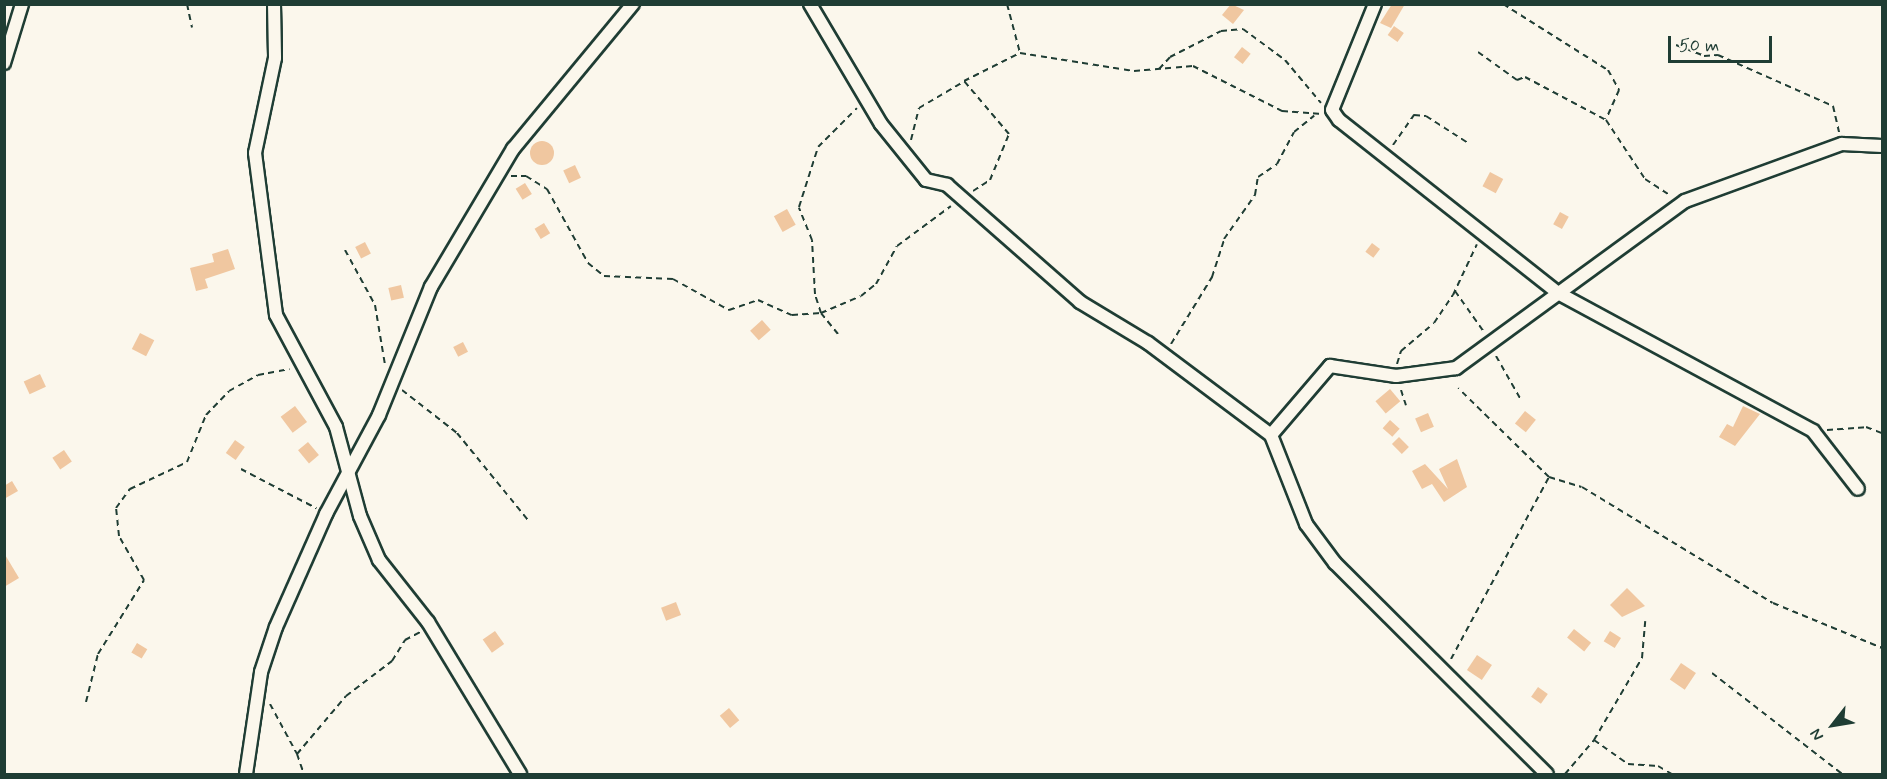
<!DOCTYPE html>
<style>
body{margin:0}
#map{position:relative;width:1887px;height:779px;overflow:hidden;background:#fbf7ec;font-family:Mynerve,sans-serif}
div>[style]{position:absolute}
.building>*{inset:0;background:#f0c7a0;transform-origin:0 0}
.round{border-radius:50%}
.path>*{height:2px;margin-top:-1px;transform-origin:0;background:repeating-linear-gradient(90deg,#1f3d34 0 6px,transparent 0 10.5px)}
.roads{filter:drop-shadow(2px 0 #1f3d34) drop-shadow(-2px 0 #1f3d34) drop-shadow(0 2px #1f3d34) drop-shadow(0 -2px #1f3d34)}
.street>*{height:12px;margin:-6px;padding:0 6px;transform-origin:6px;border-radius:6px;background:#fbf7ec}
span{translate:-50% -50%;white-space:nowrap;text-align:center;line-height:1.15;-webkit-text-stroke:4.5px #fbf7ec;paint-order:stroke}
.frame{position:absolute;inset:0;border:6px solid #1f3d34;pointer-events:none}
.north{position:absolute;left:1803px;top:695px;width:60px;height:60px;-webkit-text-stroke:4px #fbf7ec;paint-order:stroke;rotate:239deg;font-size:16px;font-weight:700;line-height:24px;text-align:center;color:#1f3d34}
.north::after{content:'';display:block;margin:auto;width:21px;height:27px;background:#1f3d34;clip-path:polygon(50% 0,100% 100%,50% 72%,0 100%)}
.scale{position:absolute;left:1668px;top:36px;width:104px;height:27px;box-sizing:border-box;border:3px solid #1f3d34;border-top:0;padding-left:8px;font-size:18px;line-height:21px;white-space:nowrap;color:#1f3d34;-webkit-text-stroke:4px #fbf7ec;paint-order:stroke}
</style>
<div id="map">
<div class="building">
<i style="clip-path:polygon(1231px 4px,1244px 10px,1233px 24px,1222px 15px)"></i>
<i style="clip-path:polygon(1392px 4px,1405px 4px,1391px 28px,1380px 23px)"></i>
<i style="left:1394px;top:26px;width:12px;height:11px;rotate:35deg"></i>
<i style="left:1242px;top:47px;width:11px;height:13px;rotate:38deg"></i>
<i class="round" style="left:530px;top:141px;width:24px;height:24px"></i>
<i style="left:575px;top:165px;width:14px;height:13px;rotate:65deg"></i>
<i style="left:1490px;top:172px;width:15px;height:16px;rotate:28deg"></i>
<i style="left:525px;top:183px;width:13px;height:11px;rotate:58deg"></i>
<i style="left:787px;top:209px;width:18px;height:15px;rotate:61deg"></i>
<i style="left:1560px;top:212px;width:10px;height:14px;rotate:29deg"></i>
<i style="left:544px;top:223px;width:12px;height:11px;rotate:59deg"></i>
<i style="left:365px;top:242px;width:13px;height:11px;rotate:63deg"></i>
<i style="left:1372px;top:243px;width:10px;height:11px;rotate:37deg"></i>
<i style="clip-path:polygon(228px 249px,235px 269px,205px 279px,208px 288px,196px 291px,190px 268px,214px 262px,212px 254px)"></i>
<i style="left:401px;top:285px;width:13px;height:13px;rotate:77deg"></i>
<i style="left:762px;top:320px;width:13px;height:16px;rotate:48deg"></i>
<i style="left:140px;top:333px;width:16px;height:18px;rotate:27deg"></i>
<i style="left:463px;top:342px;width:11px;height:11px;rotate:63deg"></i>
<i style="left:40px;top:374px;width:14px;height:18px;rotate:65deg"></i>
<i style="left:1390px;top:389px;width:16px;height:19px;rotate:50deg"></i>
<i style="left:295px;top:406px;width:20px;height:18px;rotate:53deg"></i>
<i style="clip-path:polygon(1743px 406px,1760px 414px,1735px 446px,1719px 437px,1727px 424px,1733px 427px)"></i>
<i style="left:1525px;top:411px;width:14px;height:16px;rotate:39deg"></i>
<i style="left:1428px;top:413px;width:15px;height:14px;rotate:67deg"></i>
<i style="left:1390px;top:420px;width:13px;height:11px;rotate:42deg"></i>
<i style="left:1399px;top:437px;width:14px;height:10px;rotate:45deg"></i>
<i style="left:235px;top:440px;width:12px;height:16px;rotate:35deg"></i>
<i style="left:308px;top:442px;width:17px;height:13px;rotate:50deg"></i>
<i style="left:64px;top:450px;width:14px;height:14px;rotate:56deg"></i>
<i style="clip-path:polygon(1457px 459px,1467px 487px,1444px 502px,1432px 484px,1422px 489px,1412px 471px,1425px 464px,1448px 489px,1439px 469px)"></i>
<i style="clip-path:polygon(12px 481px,18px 491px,4px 499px,4px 486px)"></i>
<i style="clip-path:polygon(4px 553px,19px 578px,4px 587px)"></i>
<i style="clip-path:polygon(1627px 588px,1645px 606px,1622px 617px,1610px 605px)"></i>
<i style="left:676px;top:602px;width:14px;height:16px;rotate:69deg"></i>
<i style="left:1574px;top:629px;width:22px;height:11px;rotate:39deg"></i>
<i style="left:495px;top:631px;width:16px;height:15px;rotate:55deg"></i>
<i style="left:1610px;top:631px;width:13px;height:12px;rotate:32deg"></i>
<i style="left:137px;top:643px;width:12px;height:11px;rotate:31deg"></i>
<i style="left:1477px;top:655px;width:18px;height:18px;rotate:34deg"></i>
<i style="left:1681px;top:663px;width:18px;height:20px;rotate:34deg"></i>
<i style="left:1538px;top:687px;width:12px;height:12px;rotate:35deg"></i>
<i style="left:729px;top:708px;width:16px;height:12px;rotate:50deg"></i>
</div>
<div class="path">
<i style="left:187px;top:4px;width:24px;rotate:78deg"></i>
<i style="left:1007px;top:4px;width:51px;rotate:75.1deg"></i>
<i style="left:1020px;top:53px;width:115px;rotate:9deg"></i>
<i style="left:1134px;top:71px;width:59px;rotate:-4.8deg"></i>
<i style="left:1193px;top:66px;width:100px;rotate:26.8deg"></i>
<i style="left:1282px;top:111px;width:40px;rotate:4.3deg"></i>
<i style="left:1503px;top:4px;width:124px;rotate:32.2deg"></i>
<i style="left:1608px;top:70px;width:23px;rotate:61deg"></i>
<i style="left:1619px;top:90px;width:32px;rotate:114deg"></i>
<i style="left:1676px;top:45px;width:30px;rotate:21deg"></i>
<i style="left:1704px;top:56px;width:14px;rotate:-4deg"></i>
<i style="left:1718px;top:55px;width:126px;rotate:23.9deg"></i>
<i style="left:1833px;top:106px;width:28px;rotate:77deg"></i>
<i style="left:1478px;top:52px;width:48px;rotate:35.7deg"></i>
<i style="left:1517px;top:80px;width:9px;rotate:-21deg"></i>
<i style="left:1525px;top:77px;width:92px;rotate:28deg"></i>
<i style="left:1606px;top:120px;width:71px;rotate:56.5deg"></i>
<i style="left:1645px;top:179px;width:30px;rotate:33deg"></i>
<i style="left:1159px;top:69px;width:16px;rotate:-47deg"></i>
<i style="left:1170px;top:57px;width:57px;rotate:-27deg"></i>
<i style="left:1221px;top:31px;width:22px;rotate:-5deg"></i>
<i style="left:1243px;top:29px;width:52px;rotate:36.4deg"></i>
<i style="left:1285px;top:60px;width:56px;rotate:50.1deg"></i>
<i style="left:911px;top:140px;width:33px;rotate:-76deg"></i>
<i style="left:919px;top:108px;width:51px;rotate:-30.6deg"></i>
<i style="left:1393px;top:145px;width:37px;rotate:-55deg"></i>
<i style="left:1414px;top:115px;width:12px;rotate:5deg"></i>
<i style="left:1426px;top:116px;width:50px;rotate:32.7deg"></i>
<i style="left:511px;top:176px;width:15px"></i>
<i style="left:526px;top:176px;width:25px;rotate:32deg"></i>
<i style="left:547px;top:189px;width:85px;rotate:61deg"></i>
<i style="left:588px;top:263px;width:21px;rotate:39deg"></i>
<i style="left:604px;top:276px;width:69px;rotate:2.5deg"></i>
<i style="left:673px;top:279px;width:64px;rotate:29deg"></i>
<i style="left:729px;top:310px;width:31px;rotate:-19deg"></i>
<i style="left:758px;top:300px;width:37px;rotate:24deg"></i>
<i style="left:792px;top:315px;width:29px;rotate:-4deg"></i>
<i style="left:821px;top:313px;width:43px;rotate:-23deg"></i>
<i style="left:861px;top:296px;width:19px;rotate:-39deg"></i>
<i style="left:876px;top:284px;width:43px;rotate:-61.1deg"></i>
<i style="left:897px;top:246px;width:67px;rotate:-36.5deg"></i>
<i style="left:973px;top:191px;width:20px;rotate:-33deg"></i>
<i style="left:990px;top:180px;width:50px;rotate:-67.6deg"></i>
<i style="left:1009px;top:134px;width:70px;rotate:-130.3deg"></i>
<i style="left:964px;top:81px;width:63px;rotate:-26.6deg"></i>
<i style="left:345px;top:250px;width:63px;rotate:61.4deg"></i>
<i style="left:375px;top:305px;width:61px;rotate:80.5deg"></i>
<i style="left:1455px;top:291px;width:50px;rotate:54.7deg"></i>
<i style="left:838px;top:334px;width:27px;rotate:-129deg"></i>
<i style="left:821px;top:313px;width:20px;rotate:-108deg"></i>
<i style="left:815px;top:294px;width:54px;rotate:-93.2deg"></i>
<i style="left:812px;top:240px;width:35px;rotate:-112deg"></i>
<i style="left:799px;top:207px;width:63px;rotate:-72.4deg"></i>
<i style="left:818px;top:147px;width:55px;rotate:-45deg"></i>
<i style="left:1171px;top:344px;width:79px;rotate:-58.5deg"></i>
<i style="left:1212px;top:277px;width:40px;rotate:-72deg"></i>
<i style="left:1224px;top:239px;width:54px;rotate:-54.8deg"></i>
<i style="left:1255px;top:195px;width:18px;rotate:-81deg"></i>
<i style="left:1258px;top:177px;width:23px;rotate:-34deg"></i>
<i style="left:1277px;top:164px;width:36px;rotate:-62deg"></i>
<i style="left:1294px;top:132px;width:26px;rotate:-39deg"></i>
<i style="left:1496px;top:356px;width:51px;rotate:60.4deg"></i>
<i style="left:1397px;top:364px;width:14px;rotate:-73deg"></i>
<i style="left:1401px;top:351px;width:43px;rotate:-40.3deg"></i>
<i style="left:1434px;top:323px;width:34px;rotate:-56deg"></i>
<i style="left:1453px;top:295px;width:56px;rotate:-64.8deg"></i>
<i style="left:402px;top:390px;width:70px;rotate:38deg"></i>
<i style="left:457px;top:433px;width:112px;rotate:50.8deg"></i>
<i style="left:1401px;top:390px;width:16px;rotate:72deg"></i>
<i style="left:1827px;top:430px;width:39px;rotate:-4deg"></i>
<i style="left:1866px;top:427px;width:17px;rotate:21deg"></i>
<i style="left:241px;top:469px;width:85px;rotate:27.5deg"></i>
<i style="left:1549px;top:477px;width:34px;rotate:17deg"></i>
<i style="left:1582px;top:487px;width:223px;rotate:31.3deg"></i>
<i style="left:1773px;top:603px;width:118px;rotate:22.4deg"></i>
<i style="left:1451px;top:659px;width:207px;rotate:-61.7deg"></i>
<i style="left:1549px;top:477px;width:127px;rotate:-135.6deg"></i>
<i style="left:1712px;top:673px;width:165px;rotate:37.8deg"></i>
<i style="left:86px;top:702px;width:49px;rotate:-76deg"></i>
<i style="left:98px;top:654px;width:87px;rotate:-58.1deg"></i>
<i style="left:144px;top:580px;width:51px;rotate:-119.6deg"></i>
<i style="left:119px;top:536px;width:28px;rotate:-96deg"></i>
<i style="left:116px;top:508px;width:24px;rotate:-54deg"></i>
<i style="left:130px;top:489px;width:63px;rotate:-25.3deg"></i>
<i style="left:187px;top:462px;width:51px;rotate:-68deg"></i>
<i style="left:206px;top:415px;width:33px;rotate:-46deg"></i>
<i style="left:229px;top:391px;width:33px;rotate:-29deg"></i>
<i style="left:258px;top:375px;width:32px;rotate:-11deg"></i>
<i style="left:270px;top:704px;width:57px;rotate:61.6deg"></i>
<i style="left:297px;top:754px;width:76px;rotate:-49.8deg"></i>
<i style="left:346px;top:696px;width:58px;rotate:-37.3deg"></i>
<i style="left:392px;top:661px;width:25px;rotate:-58deg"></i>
<i style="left:405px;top:640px;width:17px;rotate:-28deg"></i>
<i style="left:1594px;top:740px;width:42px;rotate:35.2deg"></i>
<i style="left:1628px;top:764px;width:30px;rotate:4deg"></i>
<i style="left:1658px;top:766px;width:16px;rotate:30deg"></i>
<i style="left:297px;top:754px;width:21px;rotate:71deg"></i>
<i style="left:1565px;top:774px;width:45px;rotate:-49.5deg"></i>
<i style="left:1594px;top:740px;width:95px;rotate:-59.7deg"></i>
<i style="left:1642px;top:658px;width:37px;rotate:-85deg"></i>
<i style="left:1693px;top:774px;width:4px"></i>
</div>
<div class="roads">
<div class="street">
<i style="left:274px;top:4px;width:54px;rotate:88.9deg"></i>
<i style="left:275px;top:58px;width:97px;rotate:101.9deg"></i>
<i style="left:255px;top:153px;width:163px;rotate:82.6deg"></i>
<i style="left:276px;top:315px;width:127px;rotate:61.8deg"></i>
<i style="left:336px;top:427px;width:92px;rotate:74.9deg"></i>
<i style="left:360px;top:516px;width:48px;rotate:66.6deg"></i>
<i style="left:379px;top:560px;width:79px;rotate:51.7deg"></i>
<i style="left:428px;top:622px;width:178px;rotate:58.8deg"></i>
<i style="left:810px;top:4px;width:139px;rotate:59.4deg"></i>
<i style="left:881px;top:124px;width:72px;rotate:51.2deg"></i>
<i style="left:926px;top:180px;width:22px;rotate:13deg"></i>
<i style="left:947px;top:185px;width:177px;rotate:41.3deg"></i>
<i style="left:1080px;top:302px;width:79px;rotate:31.1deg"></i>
<i style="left:1148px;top:343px;width:154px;rotate:36.8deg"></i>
<i style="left:1271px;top:435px;width:96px;rotate:68.5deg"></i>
<i style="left:1306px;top:524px;width:49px;rotate:53.4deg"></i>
<i style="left:1335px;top:563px;width:299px;rotate:44.9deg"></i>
<i style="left:1375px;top:4px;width:114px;rotate:112.1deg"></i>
<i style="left:1332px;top:110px;width:12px;rotate:55deg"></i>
<i style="left:1339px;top:120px;width:279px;rotate:38.3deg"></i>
<i style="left:1558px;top:293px;width:290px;rotate:28.4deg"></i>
<i style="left:1813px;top:431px;width:73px;rotate:52.2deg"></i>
<i style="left:4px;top:63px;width:62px;rotate:-73deg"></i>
<i style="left:1271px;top:435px;width:91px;rotate:-49.5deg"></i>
<i style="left:1330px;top:366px;width:67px;rotate:8.6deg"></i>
<i style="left:1396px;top:376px;width:61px;rotate:-7.6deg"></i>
<i style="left:1456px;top:368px;width:283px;rotate:-36.1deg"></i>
<i style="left:1685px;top:201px;width:167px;rotate:-20deg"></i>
<i style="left:1842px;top:144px;width:40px;rotate:2.9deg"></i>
<i style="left:246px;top:774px;width:103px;rotate:-81.6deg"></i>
<i style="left:261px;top:672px;width:47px;rotate:-71.6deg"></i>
<i style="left:276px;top:627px;width:124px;rotate:-66.1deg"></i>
<i style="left:326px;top:514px;width:112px;rotate:-61.8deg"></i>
<i style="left:379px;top:415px;width:138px;rotate:-67.9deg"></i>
<i style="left:431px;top:287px;width:161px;rotate:-59.3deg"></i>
<i style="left:513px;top:149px;width:188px;rotate:-50.4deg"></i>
</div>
</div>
<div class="frame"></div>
<div class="north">N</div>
<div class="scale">50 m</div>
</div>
